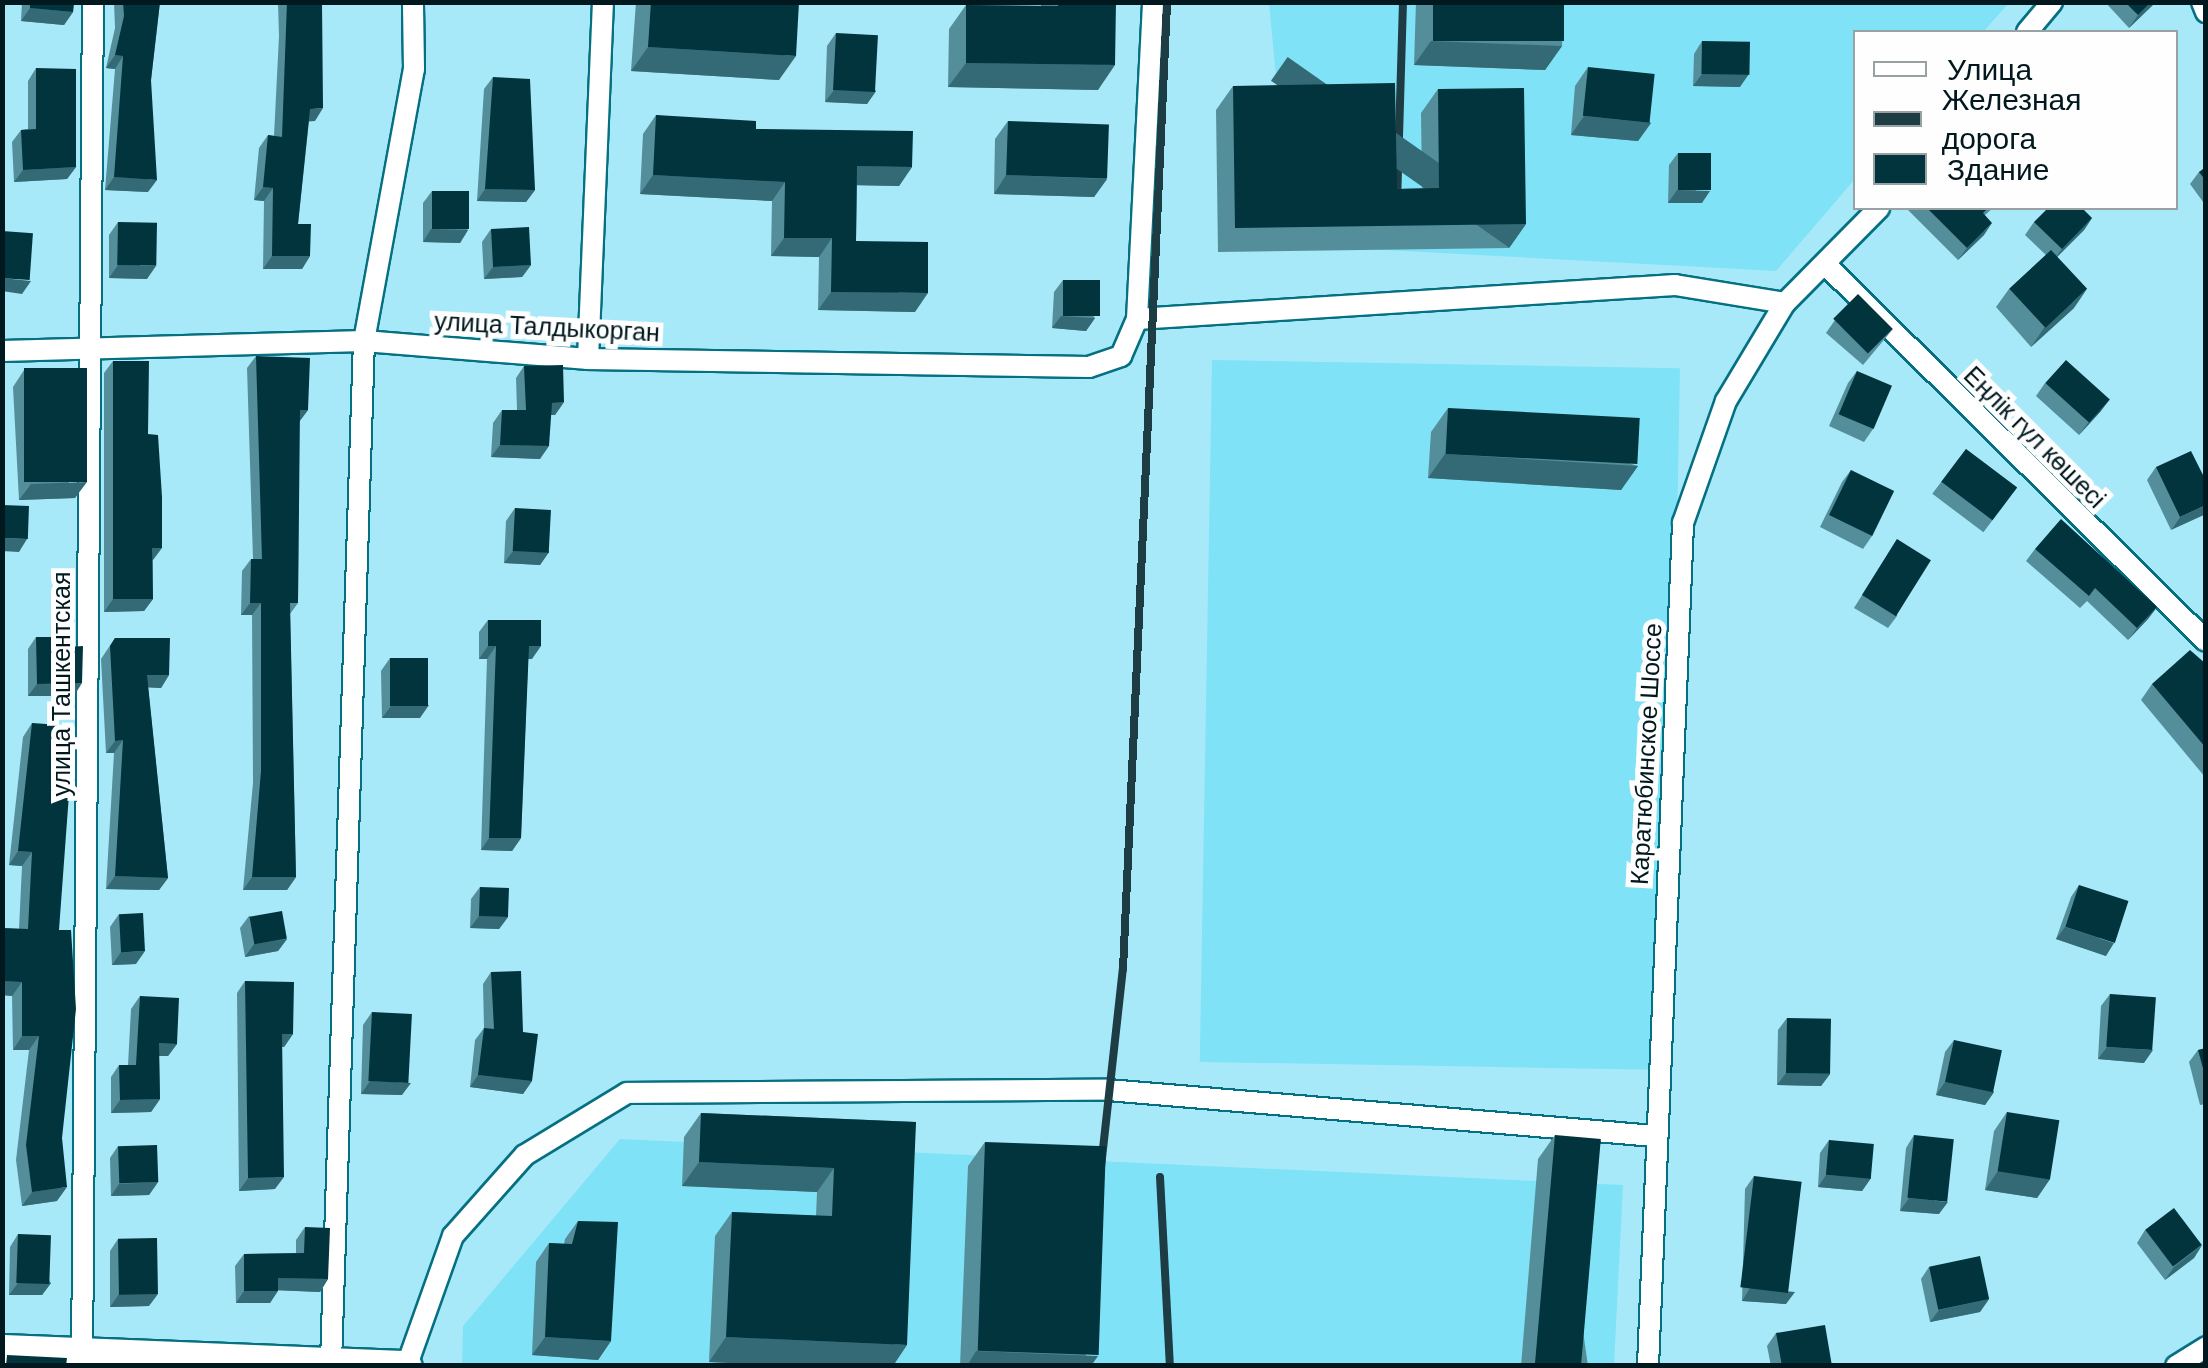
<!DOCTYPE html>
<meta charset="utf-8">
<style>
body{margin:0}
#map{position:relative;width:2208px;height:1368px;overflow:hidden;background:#a7e9f9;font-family:"DM Sans",sans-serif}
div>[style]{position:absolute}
.built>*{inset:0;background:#80e2f7;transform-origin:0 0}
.roads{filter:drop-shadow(2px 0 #057082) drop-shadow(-2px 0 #057082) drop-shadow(0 2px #057082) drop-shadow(0 -2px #057082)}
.street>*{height:20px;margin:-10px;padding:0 10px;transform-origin:10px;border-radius:10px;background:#fff}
.secondary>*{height:30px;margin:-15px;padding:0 15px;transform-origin:15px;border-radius:15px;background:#fff}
.rail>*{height:8px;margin:-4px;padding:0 4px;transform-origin:4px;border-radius:4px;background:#1d3c44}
.wall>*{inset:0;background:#548e9b;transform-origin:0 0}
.shaded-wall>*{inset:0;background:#336a75;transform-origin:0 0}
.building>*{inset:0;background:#01343d;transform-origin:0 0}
span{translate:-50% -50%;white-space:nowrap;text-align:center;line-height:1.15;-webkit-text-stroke:10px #fefefe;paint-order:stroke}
.street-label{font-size:25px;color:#00181e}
.frame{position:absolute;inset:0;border:5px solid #00181e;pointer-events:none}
.legend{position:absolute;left:1853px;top:30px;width:325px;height:180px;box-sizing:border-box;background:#fefefe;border:2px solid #98a2a4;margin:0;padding:12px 18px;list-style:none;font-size:30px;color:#00181e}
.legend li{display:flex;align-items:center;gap:20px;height:50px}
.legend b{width:50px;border:2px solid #98a2a4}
</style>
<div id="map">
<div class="built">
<i style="clip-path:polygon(1269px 3px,2009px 3px,1983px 32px,1856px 32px,1855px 179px,1776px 271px,1292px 245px)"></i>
<i style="left:1212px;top:360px;width:468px;height:702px;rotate:1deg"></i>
<i style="clip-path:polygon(620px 1139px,1623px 1185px,1614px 1365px,462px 1366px,463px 1326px)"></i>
</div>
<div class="roads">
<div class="street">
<i style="left:2202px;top:2px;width:11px;rotate:68deg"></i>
<i style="left:2027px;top:32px;width:39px;rotate:-50deg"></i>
<i style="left:1829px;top:268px;width:530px;rotate:44.69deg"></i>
<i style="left:1137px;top:319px;width:539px;rotate:-3.62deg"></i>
<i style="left:1675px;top:285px;width:111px;rotate:9.3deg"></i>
<i style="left:2px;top:351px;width:362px;rotate:-1.6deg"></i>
<i style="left:364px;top:341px;width:225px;rotate:4.6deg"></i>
<i style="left:588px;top:359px;width:501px;rotate:0.91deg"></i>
<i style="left:1089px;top:367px;width:34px;rotate:-19deg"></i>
<i style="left:1121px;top:356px;width:40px;rotate:-66.6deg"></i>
<i style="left:1137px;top:319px;width:317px;rotate:-87.1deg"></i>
<i style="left:588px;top:359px;width:357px;rotate:-87.6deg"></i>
<i style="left:331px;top:1362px;width:1022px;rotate:-88.15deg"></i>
<i style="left:364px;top:341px;width:277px;rotate:-79.6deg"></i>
<i style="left:414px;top:69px;width:67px;rotate:-90.9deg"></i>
<i style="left:82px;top:1365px;width:1363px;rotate:-89.54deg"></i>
<i style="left:407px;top:1365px;width:137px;rotate:-70.4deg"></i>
<i style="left:453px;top:1236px;width:108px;rotate:-48.4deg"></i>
<i style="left:525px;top:1155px;width:119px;rotate:-31.3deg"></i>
<i style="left:627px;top:1093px;width:481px;rotate:-0.4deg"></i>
<i style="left:1108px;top:1090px;width:549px;rotate:4.81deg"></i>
<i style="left:1648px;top:1366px;width:844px;rotate:-87.62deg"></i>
<i style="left:1683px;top:523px;width:129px;rotate:-70.6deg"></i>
<i style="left:1726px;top:401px;width:114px;rotate:-59deg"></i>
<i style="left:1785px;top:303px;width:134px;rotate:-45.3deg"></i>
<i style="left:2176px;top:1366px;width:36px;rotate:-32deg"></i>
</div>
<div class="secondary">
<i style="left:2px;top:1350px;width:405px;rotate:2.3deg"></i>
</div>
</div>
<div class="rail">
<i style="left:1397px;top:204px;width:202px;rotate:-88.3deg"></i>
<i style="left:1100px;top:1176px;width:208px;rotate:-83.7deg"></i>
<i style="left:1123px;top:969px;width:968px;rotate:-87.39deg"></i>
<i style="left:1160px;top:1177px;width:189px;rotate:87deg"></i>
</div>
<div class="wall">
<i style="clip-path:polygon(22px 2px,74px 2px,73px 12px,64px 25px,21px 21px)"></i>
<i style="clip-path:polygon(114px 2px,160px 2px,151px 80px,148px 192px,105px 190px,115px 69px,106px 68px,115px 28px)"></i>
<i style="clip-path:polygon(278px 2px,322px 2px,315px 121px,309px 121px,298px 224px,310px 256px,302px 269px,263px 269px,264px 201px,254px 200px,259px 148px,268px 135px,274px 136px,279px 36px)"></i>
<i style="clip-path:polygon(636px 2px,799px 2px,779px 80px,631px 71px)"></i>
<i style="clip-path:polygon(1041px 2px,1116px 2px,1098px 90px,948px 87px,949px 29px,966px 5px,1041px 6px)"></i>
<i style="clip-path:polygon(1416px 2px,1564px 2px,1562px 46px,1545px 70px,1414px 65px)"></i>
<i style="clip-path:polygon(2105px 2px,2156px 2px,2129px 28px)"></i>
<i style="clip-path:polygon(836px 33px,876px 91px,867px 104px,825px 102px,827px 46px)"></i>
<i style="clip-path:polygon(1702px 41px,1740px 87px,1693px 86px,1694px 54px)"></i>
<i style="clip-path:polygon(1588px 67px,1651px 123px,1638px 141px,1571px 135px,1575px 86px)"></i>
<i style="clip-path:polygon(36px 68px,76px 167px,67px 179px,14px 182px,12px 142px,21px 130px,28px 129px,28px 81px)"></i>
<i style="clip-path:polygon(493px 77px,535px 190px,526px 202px,477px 201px,484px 89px)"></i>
<i style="clip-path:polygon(1233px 86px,1397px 189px,1422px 188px,1421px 113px,1438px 89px,1526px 224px,1509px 248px,1218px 252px,1216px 110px)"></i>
<i style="clip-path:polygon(656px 115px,756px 129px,912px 167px,899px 186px,857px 185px,856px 241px,915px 312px,818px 310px,819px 257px,771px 256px,772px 201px,640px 194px,643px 134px)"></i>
<i style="clip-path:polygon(1008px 121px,1107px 179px,1094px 197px,994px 194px,995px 139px)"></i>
<i style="clip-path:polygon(1678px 153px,1702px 203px,1668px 203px,1669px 165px)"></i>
<i style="clip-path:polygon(2206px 167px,2206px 206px,2190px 184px,2199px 172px)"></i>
<i style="clip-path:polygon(432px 191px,468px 230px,460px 243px,423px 242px,423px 203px)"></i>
<i style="clip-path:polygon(1906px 208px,1993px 208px,1985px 215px,1984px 235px,1958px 260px)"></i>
<i style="clip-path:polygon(2092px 218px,2084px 230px,2057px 257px,2074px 308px,2031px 347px,1996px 307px,2009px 289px,2046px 255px,2025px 235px,2034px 222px)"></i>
<i style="clip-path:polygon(118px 222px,147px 279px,109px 278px,109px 235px)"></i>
<i style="clip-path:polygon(491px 229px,531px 265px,522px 277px,484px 279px,482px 242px)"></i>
<i style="clip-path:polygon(1063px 280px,1095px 318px,1086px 331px,1052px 328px,1054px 292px)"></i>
<i style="clip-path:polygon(1835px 320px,1893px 329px,1863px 365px,1826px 333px)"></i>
<i style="clip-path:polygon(256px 356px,308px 410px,299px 422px,298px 603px,290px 614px,296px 877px,287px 890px,243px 890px,253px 783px,252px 615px,241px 615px,242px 571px,251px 559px,253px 559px,247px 368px)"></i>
<i style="clip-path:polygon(113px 361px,148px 434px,153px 560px,153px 599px,144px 611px,104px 612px,104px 373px)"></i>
<i style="clip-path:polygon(524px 366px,564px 402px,555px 415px,551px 415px,540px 459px,491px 457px,493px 423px,502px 410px,517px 410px,516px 378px)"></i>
<i style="clip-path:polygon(24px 370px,75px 498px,19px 500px,13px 387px)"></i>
<i style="clip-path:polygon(1857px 371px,1873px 429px,1864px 442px,1829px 426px,1848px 383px)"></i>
<i style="clip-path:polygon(2045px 383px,2101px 411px,2079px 435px,2036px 396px)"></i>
<i style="clip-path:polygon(1448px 408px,1638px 466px,1621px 490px,1428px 478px,1431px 432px)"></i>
<i style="left:1966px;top:449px;width:64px;height:56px;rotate:37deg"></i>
<i style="clip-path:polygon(2156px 467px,2206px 481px,2171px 530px,2147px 480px)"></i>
<i style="clip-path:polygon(1851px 470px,1872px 536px,1863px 549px,1820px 527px,1842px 482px)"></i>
<i style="clip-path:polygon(515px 508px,549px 552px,540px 565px,504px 563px,506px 521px)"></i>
<i style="clip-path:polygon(1897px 539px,1897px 616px,1888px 628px,1854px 608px)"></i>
<i style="clip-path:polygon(2035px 549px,2157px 607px,2148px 619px,2128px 640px,2087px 601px,2080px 608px,2026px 561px)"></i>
<i style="clip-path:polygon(488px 620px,532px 659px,528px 659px,521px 838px,512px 851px,481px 850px,487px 659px,479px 659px,479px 632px)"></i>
<i style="clip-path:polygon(36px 637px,69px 647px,74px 696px,28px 696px,28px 649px)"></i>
<i style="clip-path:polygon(115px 638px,169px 675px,161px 688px,148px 687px,168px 878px,159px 890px,106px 889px,114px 753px,106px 753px,101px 659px)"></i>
<i style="clip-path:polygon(390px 658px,420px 718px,382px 718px,381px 671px)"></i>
<i style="clip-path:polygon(2206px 664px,2206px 776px,2205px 777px,2141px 700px,2152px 684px)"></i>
<i style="clip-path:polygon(32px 723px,59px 930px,62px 1138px,57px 1201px,22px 1206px,16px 1160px,29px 1050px,13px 1050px,12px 996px,2px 995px,2px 928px,19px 929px,22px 866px,9px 865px,23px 737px)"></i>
<i style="clip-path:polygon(2079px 885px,2106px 956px,2056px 939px,2071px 897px)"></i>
<i style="clip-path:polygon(480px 887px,508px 917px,499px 929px,470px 928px,471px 899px)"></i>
<i style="clip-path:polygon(119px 914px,136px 964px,112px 965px,110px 927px)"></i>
<i style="clip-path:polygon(249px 916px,287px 939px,278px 951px,245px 957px,240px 928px)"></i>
<i style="clip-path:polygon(491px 972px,532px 1081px,523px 1094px,470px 1087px,475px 1040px,484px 1028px,483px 984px)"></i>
<i style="clip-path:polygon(245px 981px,293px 1034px,284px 1047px,282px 1046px,275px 1189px,239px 1191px,237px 993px)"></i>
<i style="clip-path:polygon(2110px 994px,2144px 1063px,2098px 1059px,2101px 1006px)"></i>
<i style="clip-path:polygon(140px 996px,177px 1044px,168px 1056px,159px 1056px,160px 1099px,151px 1112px,111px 1113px,111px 1077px,119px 1065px,128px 1065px,131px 1009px)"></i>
<i style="clip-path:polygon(372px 1012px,402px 1095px,361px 1094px,363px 1025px)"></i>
<i style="clip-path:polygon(1787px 1018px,1830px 1074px,1821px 1086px,1777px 1085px,1778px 1030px)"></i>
<i style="clip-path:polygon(1954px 1040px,1994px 1092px,1985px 1105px,1936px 1095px,1945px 1052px)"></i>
<i style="clip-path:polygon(2206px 1048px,2206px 1104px,2200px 1105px,2189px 1062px,2198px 1050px)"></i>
<i style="clip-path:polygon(2007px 1112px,2050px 1179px,2037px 1198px,1985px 1190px,1994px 1131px)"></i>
<i style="clip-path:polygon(701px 1113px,916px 1122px,893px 1366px,796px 1366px,709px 1362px,715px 1236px,732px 1212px,816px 1216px,817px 1192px,682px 1186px,684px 1137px)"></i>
<i style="clip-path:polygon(1555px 1135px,1588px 1366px,1521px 1366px,1538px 1159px)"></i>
<i style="clip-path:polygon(1914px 1135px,1939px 1214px,1900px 1211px,1906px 1148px)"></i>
<i style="clip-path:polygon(1829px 1140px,1871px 1178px,1862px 1191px,1818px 1187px,1820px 1153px)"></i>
<i style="clip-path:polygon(985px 1142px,1091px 1366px,960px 1366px,968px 1166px)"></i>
<i style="clip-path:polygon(118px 1146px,158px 1182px,149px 1195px,111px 1196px,110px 1158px)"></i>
<i style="clip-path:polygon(1754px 1176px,1786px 1304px,1742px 1301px,1745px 1189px)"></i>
<i style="clip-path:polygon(578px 1221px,611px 1341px,598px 1360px,532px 1355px,536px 1262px,549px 1243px,564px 1244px,565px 1239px)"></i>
<i style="clip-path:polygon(305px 1227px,328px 1279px,320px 1292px,278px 1290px,270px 1303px,236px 1303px,235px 1266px,244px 1254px,296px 1253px,296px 1240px)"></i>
<i style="clip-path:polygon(2145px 1230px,2202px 1245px,2194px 1258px,2165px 1280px,2137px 1243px)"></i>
<i style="clip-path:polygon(18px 1234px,51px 1283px,42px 1295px,9px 1295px,10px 1247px)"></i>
<i style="clip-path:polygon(118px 1239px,149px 1306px,110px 1307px,110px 1251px)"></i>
<i style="clip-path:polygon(1929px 1267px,1989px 1299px,1980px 1312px,1930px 1322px,1921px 1279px)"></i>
<i style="clip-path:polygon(1776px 1333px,1832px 1366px,1771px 1366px,1767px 1346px)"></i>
</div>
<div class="shaded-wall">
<i style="clip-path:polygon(2151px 2px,2156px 2px,2129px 28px,2138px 15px)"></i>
<i style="clip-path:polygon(30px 8px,73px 12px,64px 25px,21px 21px)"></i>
<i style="clip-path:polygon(1431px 41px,1562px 46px,1545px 70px,1414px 65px)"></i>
<i style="clip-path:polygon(648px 47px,796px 56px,779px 80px,631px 71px)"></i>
<i style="clip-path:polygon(115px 55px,123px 56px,115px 69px,106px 68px)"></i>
<i style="clip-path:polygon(966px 63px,1115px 65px,1098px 90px,948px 87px)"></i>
<i style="clip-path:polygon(1702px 74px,1749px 74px,1740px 87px,1693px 86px)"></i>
<i style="clip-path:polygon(834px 90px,876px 91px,867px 104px,825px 102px)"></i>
<i style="clip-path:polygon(323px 108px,315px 121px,302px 122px,310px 109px)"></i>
<i style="clip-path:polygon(1584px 116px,1651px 123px,1638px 141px,1571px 135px)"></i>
<i style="clip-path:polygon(857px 166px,912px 167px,899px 186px,844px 185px)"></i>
<i style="clip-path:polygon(76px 167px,67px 179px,14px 182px,23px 170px)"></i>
<i style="clip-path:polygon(653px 175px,785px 182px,772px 201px,640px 194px)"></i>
<i style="clip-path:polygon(1006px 175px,1107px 179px,1094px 197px,994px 194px)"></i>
<i style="clip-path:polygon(114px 177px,157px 180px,148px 192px,105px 190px)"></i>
<i style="clip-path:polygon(263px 187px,273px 188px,264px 201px,254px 200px)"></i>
<i style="clip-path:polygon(485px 189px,535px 190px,526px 202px,477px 201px)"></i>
<i style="clip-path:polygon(1677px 190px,1710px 191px,1702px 203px,1668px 203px)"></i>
<i style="clip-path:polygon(2092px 218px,2084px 230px,2053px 261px,2062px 249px)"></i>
<i style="clip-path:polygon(1992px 223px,1984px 235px,1958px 260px,1967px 248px)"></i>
<i style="left:1526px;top:224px;width:29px;height:291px;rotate:125deg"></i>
<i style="clip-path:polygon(431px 229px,468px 230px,460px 243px,423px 242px)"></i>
<i style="clip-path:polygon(784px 238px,832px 238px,819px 257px,771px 256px)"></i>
<i style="clip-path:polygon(272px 256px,310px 256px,302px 269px,263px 269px)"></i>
<i style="clip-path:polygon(118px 265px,156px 266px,147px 279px,109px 278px)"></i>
<i style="clip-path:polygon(531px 265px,522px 277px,484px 279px,493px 267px)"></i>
<i style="clip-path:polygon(2px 278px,31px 281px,22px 294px,2px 291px)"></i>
<i style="clip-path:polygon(2087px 289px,2074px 308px,2031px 347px,2044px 328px)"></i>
<i style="clip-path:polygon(831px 292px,928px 293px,915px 312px,818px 310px)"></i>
<i style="clip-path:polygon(1061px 316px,1095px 318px,1086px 331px,1052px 328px)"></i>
<i style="clip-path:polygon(2110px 399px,2101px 411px,2079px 435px,2088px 423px)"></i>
<i style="clip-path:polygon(564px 402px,555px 415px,543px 415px,552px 403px)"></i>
<i style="clip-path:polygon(300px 410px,308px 410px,299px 422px)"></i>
<i style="clip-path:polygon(500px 445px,549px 446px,540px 459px,491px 457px)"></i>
<i style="clip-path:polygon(1445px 454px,1638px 466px,1621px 490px,1428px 478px)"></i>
<i style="clip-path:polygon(87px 482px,75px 498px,19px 500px,31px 484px)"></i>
<i style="clip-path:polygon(2206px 505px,2206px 514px,2171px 530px,2180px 517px)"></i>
<i style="clip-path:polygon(2px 538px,27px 539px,19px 552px,2px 551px)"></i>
<i style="clip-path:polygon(152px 548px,162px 548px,153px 560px,143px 560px)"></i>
<i style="clip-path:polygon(513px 551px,549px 552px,540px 565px,504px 563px)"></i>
<i style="clip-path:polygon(113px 599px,153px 599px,144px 611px,104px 612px)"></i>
<i style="clip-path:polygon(250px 603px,261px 603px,252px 615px,241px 615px)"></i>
<i style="clip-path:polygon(2157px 607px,2148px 619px,2128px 640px,2137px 628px)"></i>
<i style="clip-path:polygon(488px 646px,496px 646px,487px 659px,479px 659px)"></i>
<i style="clip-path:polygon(529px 646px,541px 646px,532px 659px,520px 659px)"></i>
<i style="clip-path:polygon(147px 675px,169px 675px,161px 688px,138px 687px)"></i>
<i style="clip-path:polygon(82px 683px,74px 696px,28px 696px,37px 684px)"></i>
<i style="clip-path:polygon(429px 705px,420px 718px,382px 718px,391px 706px)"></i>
<i style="clip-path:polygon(123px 740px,114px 753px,106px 753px,115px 741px)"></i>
<i style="clip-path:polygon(489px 838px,521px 838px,512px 851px,481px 850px)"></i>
<i style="clip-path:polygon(18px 851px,32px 852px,22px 866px,9px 865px)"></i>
<i style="clip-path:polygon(115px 876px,168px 878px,159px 890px,106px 889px)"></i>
<i style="clip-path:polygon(252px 877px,296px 877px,287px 890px,243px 890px)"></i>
<i style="clip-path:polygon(479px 916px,508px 917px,499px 929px,470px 928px)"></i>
<i style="clip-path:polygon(2065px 927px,2114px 943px,2106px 956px,2056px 939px)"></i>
<i style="clip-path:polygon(287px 939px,278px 951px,245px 957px,254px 944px)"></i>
<i style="clip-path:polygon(145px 951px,136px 964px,112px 965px,121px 952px)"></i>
<i style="clip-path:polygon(2px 981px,22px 982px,12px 996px,2px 995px)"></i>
<i style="clip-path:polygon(282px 1034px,293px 1034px,284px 1047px,273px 1046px)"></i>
<i style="clip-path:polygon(22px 1036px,39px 1036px,29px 1050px,13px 1050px)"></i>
<i style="clip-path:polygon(159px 1043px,177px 1044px,168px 1056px,150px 1056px)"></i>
<i style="clip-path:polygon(2107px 1047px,2153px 1050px,2144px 1063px,2098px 1059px)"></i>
<i style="clip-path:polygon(1786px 1073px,1830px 1074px,1821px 1086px,1777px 1085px)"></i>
<i style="clip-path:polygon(478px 1075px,532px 1081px,523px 1094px,470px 1087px)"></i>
<i style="clip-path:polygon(370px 1081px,411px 1083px,402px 1095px,361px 1094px)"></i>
<i style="clip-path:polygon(1945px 1082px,1994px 1092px,1985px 1105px,1936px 1095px)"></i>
<i style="clip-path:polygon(160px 1099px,151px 1112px,111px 1113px,120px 1100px)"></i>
<i style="clip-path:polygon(699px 1162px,834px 1168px,817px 1192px,682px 1186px)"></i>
<i style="clip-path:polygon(1998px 1171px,2050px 1179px,2037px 1198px,1985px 1190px)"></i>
<i style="clip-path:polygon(1826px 1175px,1871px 1178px,1862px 1191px,1818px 1187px)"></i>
<i style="clip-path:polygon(284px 1177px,275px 1189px,239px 1191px,248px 1178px)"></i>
<i style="clip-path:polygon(158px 1182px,149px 1195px,111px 1196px,119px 1184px)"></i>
<i style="clip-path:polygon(67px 1187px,57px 1201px,22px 1206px,32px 1192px)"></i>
<i style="clip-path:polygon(1909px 1198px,1948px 1202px,1939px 1214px,1900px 1211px)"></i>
<i style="clip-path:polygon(2202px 1245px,2194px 1258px,2165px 1280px,2174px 1267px)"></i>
<i style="clip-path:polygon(278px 1278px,328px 1279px,320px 1292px,270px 1290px)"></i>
<i style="clip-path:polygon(18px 1283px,51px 1283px,42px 1295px,9px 1295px)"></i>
<i style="clip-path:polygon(1750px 1288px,1795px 1292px,1786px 1304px,1742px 1301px)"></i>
<i style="clip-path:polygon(244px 1291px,278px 1291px,270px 1303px,236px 1303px)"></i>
<i style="clip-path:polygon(119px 1294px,158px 1294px,149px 1306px,110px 1307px)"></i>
<i style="clip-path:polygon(1989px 1299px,1980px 1312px,1930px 1322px,1939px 1310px)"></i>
<i style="clip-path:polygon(545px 1337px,611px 1341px,598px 1360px,532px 1355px)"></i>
<i style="clip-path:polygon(726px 1337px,907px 1345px,893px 1366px,796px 1366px,709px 1362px)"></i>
<i style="clip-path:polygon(976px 1351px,1098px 1356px,1091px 1366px,967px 1366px)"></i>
</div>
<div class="building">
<i style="clip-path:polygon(30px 2px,74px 2px,73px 12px,30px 8px)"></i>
<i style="clip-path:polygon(123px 2px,160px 2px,151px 80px,157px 180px,114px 177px,123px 56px,115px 55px,124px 16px)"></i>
<i style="clip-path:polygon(287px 2px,322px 2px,323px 108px,310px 109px,298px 224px,311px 224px,310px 256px,272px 256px,273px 188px,263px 187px,268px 135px,282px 137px)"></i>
<i style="clip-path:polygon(651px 2px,799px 2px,796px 56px,648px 47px)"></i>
<i style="clip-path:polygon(1058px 2px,1116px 2px,1115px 65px,966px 63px,966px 5px,1058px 6px)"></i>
<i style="left:1433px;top:2px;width:131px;height:39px"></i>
<i style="clip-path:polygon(2125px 2px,2151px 2px,2138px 15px)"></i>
<i style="left:836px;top:33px;width:42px;height:57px;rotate:3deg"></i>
<i style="left:1702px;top:41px;width:48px;height:33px;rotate:1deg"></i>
<i style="left:1588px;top:67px;width:67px;height:49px;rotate:6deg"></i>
<i style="clip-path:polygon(36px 68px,76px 69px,76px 167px,23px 170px,21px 130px,36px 129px)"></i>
<i style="clip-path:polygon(493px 77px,530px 79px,535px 190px,485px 189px)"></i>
<i style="clip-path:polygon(1395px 83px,1397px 189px,1439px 188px,1438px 89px,1524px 88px,1526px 224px,1235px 228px,1233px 86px)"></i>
<i style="clip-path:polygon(656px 115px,756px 121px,756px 129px,913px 131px,912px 167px,857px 166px,856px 241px,928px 242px,928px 293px,831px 292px,832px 238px,784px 238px,785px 182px,653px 175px)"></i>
<i style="left:1008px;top:121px;width:101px;height:54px;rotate:2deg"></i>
<i style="left:1678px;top:153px;width:33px;height:37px"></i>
<i style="clip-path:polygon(2206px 167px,2206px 181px,2199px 172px)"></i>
<i style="left:432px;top:191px;width:37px;height:38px"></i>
<i style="clip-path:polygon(1927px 208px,1988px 208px,1983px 213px,1992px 223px,1967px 248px)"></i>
<i style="clip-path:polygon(2048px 208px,2082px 208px,2092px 218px,2062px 249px,2034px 222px)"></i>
<i style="left:118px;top:222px;width:39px;height:43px;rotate:1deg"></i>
<i style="left:529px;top:227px;width:38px;height:38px;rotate:87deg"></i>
<i style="left:2px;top:231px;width:31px;height:47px;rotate:4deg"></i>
<i style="left:2051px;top:250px;width:53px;height:57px;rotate:47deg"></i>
<i style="left:1063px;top:280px;width:37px;height:36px"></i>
<i style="left:1858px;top:294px;width:49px;height:35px;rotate:45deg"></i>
<i style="clip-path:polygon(256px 356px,310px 358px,308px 410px,300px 410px,298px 603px,290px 603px,296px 877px,252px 877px,261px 771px,261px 603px,250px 603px,251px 559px,262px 559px)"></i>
<i style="left:2066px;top:360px;width:59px;height:31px;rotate:42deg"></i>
<i style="clip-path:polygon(113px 361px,149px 361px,148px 434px,158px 435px,162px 497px,162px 548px,152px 548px,153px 599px,113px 599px)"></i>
<i style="clip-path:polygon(563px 365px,564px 402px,552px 403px,549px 446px,500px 445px,502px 410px,526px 410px,524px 366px)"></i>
<i style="left:87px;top:368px;width:114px;height:63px;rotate:90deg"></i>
<i style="left:1857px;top:371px;width:38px;height:47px;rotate:23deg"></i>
<i style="left:1448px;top:408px;width:192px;height:46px;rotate:3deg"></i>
<i style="left:1966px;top:449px;width:64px;height:41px;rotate:37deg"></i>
<i style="clip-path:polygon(2191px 451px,2206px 481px,2206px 505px,2180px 517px,2156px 467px)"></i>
<i style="left:1851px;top:470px;width:48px;height:50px;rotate:26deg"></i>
<i style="left:2px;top:505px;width:27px;height:33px;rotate:2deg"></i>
<i style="left:515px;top:508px;width:36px;height:43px;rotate:3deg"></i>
<i style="clip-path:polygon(2061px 519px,2157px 607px,2137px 628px,2095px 588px,2089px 596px,2035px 549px)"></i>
<i style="left:1897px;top:539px;width:40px;height:66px;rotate:32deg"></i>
<i style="clip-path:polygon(488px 620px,541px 620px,541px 646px,529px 646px,521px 838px,489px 838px,496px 646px,488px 646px)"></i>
<i style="clip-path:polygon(36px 637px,69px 637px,69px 647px,83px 646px,82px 683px,37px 684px)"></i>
<i style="clip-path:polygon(115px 638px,170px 638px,169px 675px,147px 675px,168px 878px,115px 876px,123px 740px,115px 741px,110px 646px)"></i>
<i style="clip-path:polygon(2190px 650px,2206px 664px,2206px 748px,2152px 684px)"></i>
<i style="left:390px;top:658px;width:38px;height:48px"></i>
<i style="clip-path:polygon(32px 723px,74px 726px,59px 930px,71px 930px,76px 1009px,62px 1138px,67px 1187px,32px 1192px,26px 1145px,39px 1036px,22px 1036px,22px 982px,2px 981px,2px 928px,28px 929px,32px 852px,18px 851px)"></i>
<i style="left:2079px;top:885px;width:52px;height:44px;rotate:18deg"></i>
<i style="left:480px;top:887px;width:29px;height:29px;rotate:2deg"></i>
<i style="left:282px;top:911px;width:28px;height:33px;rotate:80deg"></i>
<i style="left:143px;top:913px;width:38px;height:24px;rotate:87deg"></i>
<i style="clip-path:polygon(521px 971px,523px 1032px,538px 1034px,532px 1081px,478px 1075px,484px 1028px,494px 1029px,491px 972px)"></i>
<i style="clip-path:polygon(245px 981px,294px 982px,293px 1034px,282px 1034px,284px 1177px,248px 1178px)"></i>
<i style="left:2110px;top:994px;width:46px;height:53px;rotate:4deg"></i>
<i style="clip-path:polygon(140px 996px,179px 998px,177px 1044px,159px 1043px,160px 1099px,120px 1100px,119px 1065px,136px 1065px)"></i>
<i style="left:372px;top:1012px;width:40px;height:69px;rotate:3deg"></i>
<i style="left:1787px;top:1018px;width:44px;height:55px;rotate:1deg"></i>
<i style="left:1954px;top:1040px;width:49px;height:43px;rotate:12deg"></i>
<i style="clip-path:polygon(2206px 1048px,2206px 1079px,2198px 1050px)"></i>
<i style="left:2007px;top:1112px;width:53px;height:60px;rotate:9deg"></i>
<i style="clip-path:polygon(701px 1113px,916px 1122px,907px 1345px,726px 1337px,732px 1212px,832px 1216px,834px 1168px,699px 1162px)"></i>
<i style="left:1555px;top:1135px;width:46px;height:232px;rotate:5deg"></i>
<i style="left:1914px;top:1135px;width:40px;height:63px;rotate:6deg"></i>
<i style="left:1829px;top:1140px;width:45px;height:35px;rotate:5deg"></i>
<i style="left:985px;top:1142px;width:121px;height:209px;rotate:2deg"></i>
<i style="left:157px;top:1145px;width:37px;height:39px;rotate:88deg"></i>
<i style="left:1754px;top:1176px;width:48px;height:112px;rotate:7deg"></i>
<i style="left:2174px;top:1208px;width:46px;height:36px;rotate:53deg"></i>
<i style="clip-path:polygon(578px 1221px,618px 1222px,611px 1341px,545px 1337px,549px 1243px,572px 1244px)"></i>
<i style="clip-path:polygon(305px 1227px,330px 1228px,328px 1279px,278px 1278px,278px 1291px,244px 1291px,244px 1254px,304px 1253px)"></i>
<i style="left:18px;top:1234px;width:33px;height:49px;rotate:2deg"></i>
<i style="left:157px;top:1238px;width:56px;height:39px;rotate:89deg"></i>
<i style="left:1980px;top:1256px;width:44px;height:52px;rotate:78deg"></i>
<i style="clip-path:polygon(1825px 1325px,1832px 1366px,1782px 1366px,1776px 1333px)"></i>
<i style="clip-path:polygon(7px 1355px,67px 1358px,66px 1366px,6px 1366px)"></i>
<i style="clip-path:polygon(128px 1364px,166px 1365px,166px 1366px,128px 1366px)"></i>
</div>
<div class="street-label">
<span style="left:547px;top:328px;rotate:3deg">улица Талдыкорган</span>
<span style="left:2034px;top:438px;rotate:45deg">Еңлік гүл көшесі</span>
<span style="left:62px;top:684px;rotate:-90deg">улица Ташкентская</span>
<span style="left:1647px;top:754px;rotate:-87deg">Каратюбинское Шоссе</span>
</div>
<div class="frame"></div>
<ul class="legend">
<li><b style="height:12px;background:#fff"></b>Улица</li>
<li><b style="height:12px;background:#1d3c44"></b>Железная дорога</li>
<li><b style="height:28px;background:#01343d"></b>Здание</li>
</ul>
</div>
